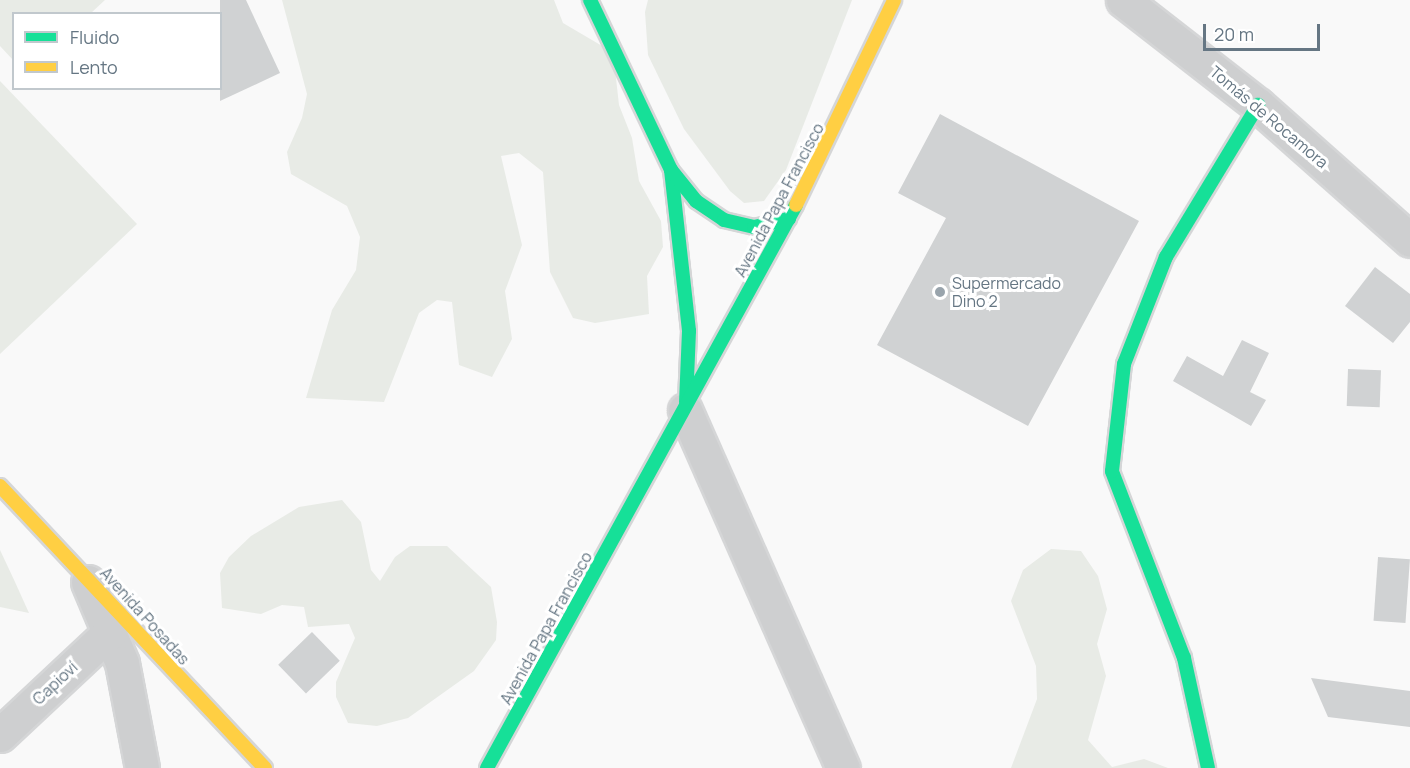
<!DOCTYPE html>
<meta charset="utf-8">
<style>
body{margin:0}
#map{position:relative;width:1410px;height:768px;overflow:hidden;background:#f9f9f9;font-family:Manrope,sans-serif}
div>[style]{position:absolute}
.green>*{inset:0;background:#e8ebe6}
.building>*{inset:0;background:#d0d2d3;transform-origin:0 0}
.roads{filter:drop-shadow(2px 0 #d5d6d7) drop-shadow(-2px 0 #d5d6d7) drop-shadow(0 2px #d5d6d7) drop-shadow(0 -2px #d5d6d7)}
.street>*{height:33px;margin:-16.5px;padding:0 16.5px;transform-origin:16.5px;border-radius:16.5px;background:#cecfd0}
.fast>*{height:14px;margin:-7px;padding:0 7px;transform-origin:7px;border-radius:7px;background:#16e098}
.slow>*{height:14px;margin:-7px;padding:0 7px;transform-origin:7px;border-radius:7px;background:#ffcf43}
.dots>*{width:16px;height:16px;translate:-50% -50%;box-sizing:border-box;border:3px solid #fff;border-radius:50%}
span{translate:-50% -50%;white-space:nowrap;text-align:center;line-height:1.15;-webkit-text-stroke:6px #fff;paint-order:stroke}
.street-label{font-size:16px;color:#657683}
.poi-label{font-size:16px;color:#657683}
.left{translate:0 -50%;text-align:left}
.legend{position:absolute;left:12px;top:12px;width:210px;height:78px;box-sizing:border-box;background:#fff;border:2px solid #c1c8cd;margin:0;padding:8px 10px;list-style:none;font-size:18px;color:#657683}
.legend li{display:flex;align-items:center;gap:12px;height:30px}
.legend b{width:30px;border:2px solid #c1c8cd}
.scale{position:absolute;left:1203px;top:24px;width:117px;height:27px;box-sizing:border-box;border:3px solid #657683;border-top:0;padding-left:8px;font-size:18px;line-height:21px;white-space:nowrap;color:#657683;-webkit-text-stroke:4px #fff;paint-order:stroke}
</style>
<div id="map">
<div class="green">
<i style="clip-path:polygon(0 0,105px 0,91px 13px,14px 14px,13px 60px,0 46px)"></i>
<i style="clip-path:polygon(282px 0,554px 0,563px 23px,609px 50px,615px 69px,619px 105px,632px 138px,639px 181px,661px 221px,663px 247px,647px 276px,649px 314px,595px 323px,573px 318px,550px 272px,543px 172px,519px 153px,501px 156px,522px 245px,505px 291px,512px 339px,492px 377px,459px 365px,452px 302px,437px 300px,419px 313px,384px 402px,306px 398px,332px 310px,356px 270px,360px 237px,347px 206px,291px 174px,287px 152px,302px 118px,307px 94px)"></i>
<i style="clip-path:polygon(648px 0,852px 0,786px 170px,764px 201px,744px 203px,730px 191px,684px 129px,648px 55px,645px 12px)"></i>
<i style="clip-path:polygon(0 81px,137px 224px,0 354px)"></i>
<i style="clip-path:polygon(342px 500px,361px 522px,371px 570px,380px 581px,395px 557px,410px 546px,447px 546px,491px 587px,497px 622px,496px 640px,474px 671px,408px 718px,377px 726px,348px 723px,336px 697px,336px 682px,355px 638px,349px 624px,308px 627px,304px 607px,282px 605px,261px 614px,222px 608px,220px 573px,229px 557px,251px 536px,299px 507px)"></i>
<i style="clip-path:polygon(1051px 549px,1081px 551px,1098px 576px,1107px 609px,1097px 644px,1106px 676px,1088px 740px,1112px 767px,1144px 759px,1168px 768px,1011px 768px,1037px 699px,1036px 666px,1011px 601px,1023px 570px)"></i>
<i style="clip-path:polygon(0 550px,15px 582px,29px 613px,0 607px)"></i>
</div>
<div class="building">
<i style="clip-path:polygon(220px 0,246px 0,280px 73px,220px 101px)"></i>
<i style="clip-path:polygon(940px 114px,1139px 221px,1028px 426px,877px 345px,946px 218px,898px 193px)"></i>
<i style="clip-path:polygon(1375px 267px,1410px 294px,1410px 322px,1393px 343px,1345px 306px)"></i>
<i style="clip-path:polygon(1242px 340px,1269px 353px,1250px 392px,1266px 400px,1251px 426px,1173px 381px,1187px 356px,1223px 376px)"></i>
<i style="left:1348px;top:369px;width:33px;height:37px;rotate:2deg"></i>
<i style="left:1378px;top:557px;width:32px;height:64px;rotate:4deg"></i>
<i style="left:312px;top:632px;width:40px;height:47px;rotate:46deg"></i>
<i style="clip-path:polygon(1311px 678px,1410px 691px,1410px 727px,1328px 717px)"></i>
</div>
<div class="roads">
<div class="street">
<i style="left:1123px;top:0;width:171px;rotate:37.9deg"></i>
<i style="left:1258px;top:105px;width:203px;rotate:41.6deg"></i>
<i style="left:685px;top:410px;width:391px;rotate:66.2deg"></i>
<i style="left:88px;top:582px;width:88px;rotate:67.2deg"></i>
<i style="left:122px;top:663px;width:107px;rotate:79.2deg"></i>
<i style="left:0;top:735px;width:151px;rotate:-43.1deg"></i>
</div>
<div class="fast">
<i style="left:590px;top:0;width:188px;rotate:64.5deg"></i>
<i style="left:671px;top:170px;width:162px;rotate:83.6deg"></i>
<i style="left:689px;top:331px;width:71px;rotate:92.4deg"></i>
<i style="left:671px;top:170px;width:40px;rotate:51deg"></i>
<i style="left:696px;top:201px;width:34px;rotate:34deg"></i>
<i style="left:724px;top:220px;width:31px;rotate:13deg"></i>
<i style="left:754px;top:227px;width:36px;rotate:-13deg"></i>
<i style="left:487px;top:768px;width:642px;rotate:-61.24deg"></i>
<i style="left:1208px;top:768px;width:113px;rotate:-102.3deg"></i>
<i style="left:1184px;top:658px;width:200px;rotate:-111.1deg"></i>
<i style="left:1112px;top:471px;width:108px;rotate:-83.6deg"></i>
<i style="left:1124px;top:364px;width:115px;rotate:-68.6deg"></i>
<i style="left:1166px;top:257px;width:178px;rotate:-58.8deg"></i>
</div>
<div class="slow">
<i style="left:796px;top:205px;width:227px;rotate:-64.4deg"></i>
<i style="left:0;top:486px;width:387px;rotate:46.8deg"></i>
</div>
</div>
<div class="dots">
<i style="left:940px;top:292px;background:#99a4ac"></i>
</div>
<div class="street-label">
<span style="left:1269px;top:117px;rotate:40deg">Tomás de Rocamora</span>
<span style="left:779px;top:200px;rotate:-62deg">Avenida Papa Francisco</span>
<span style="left:145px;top:616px;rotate:48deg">Avenida Posadas</span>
<span style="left:546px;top:628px;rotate:-61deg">Avenida Papa Francisco</span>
<span style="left:55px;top:683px;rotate:-43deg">Capioví</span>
</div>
<div class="poi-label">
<span class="left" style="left:952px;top:292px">Supermercado<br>Dino 2</span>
</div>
<ul class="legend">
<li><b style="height:8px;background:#16e098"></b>Fluido</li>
<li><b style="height:8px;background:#ffcf43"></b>Lento</li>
</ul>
<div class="scale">20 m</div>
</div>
